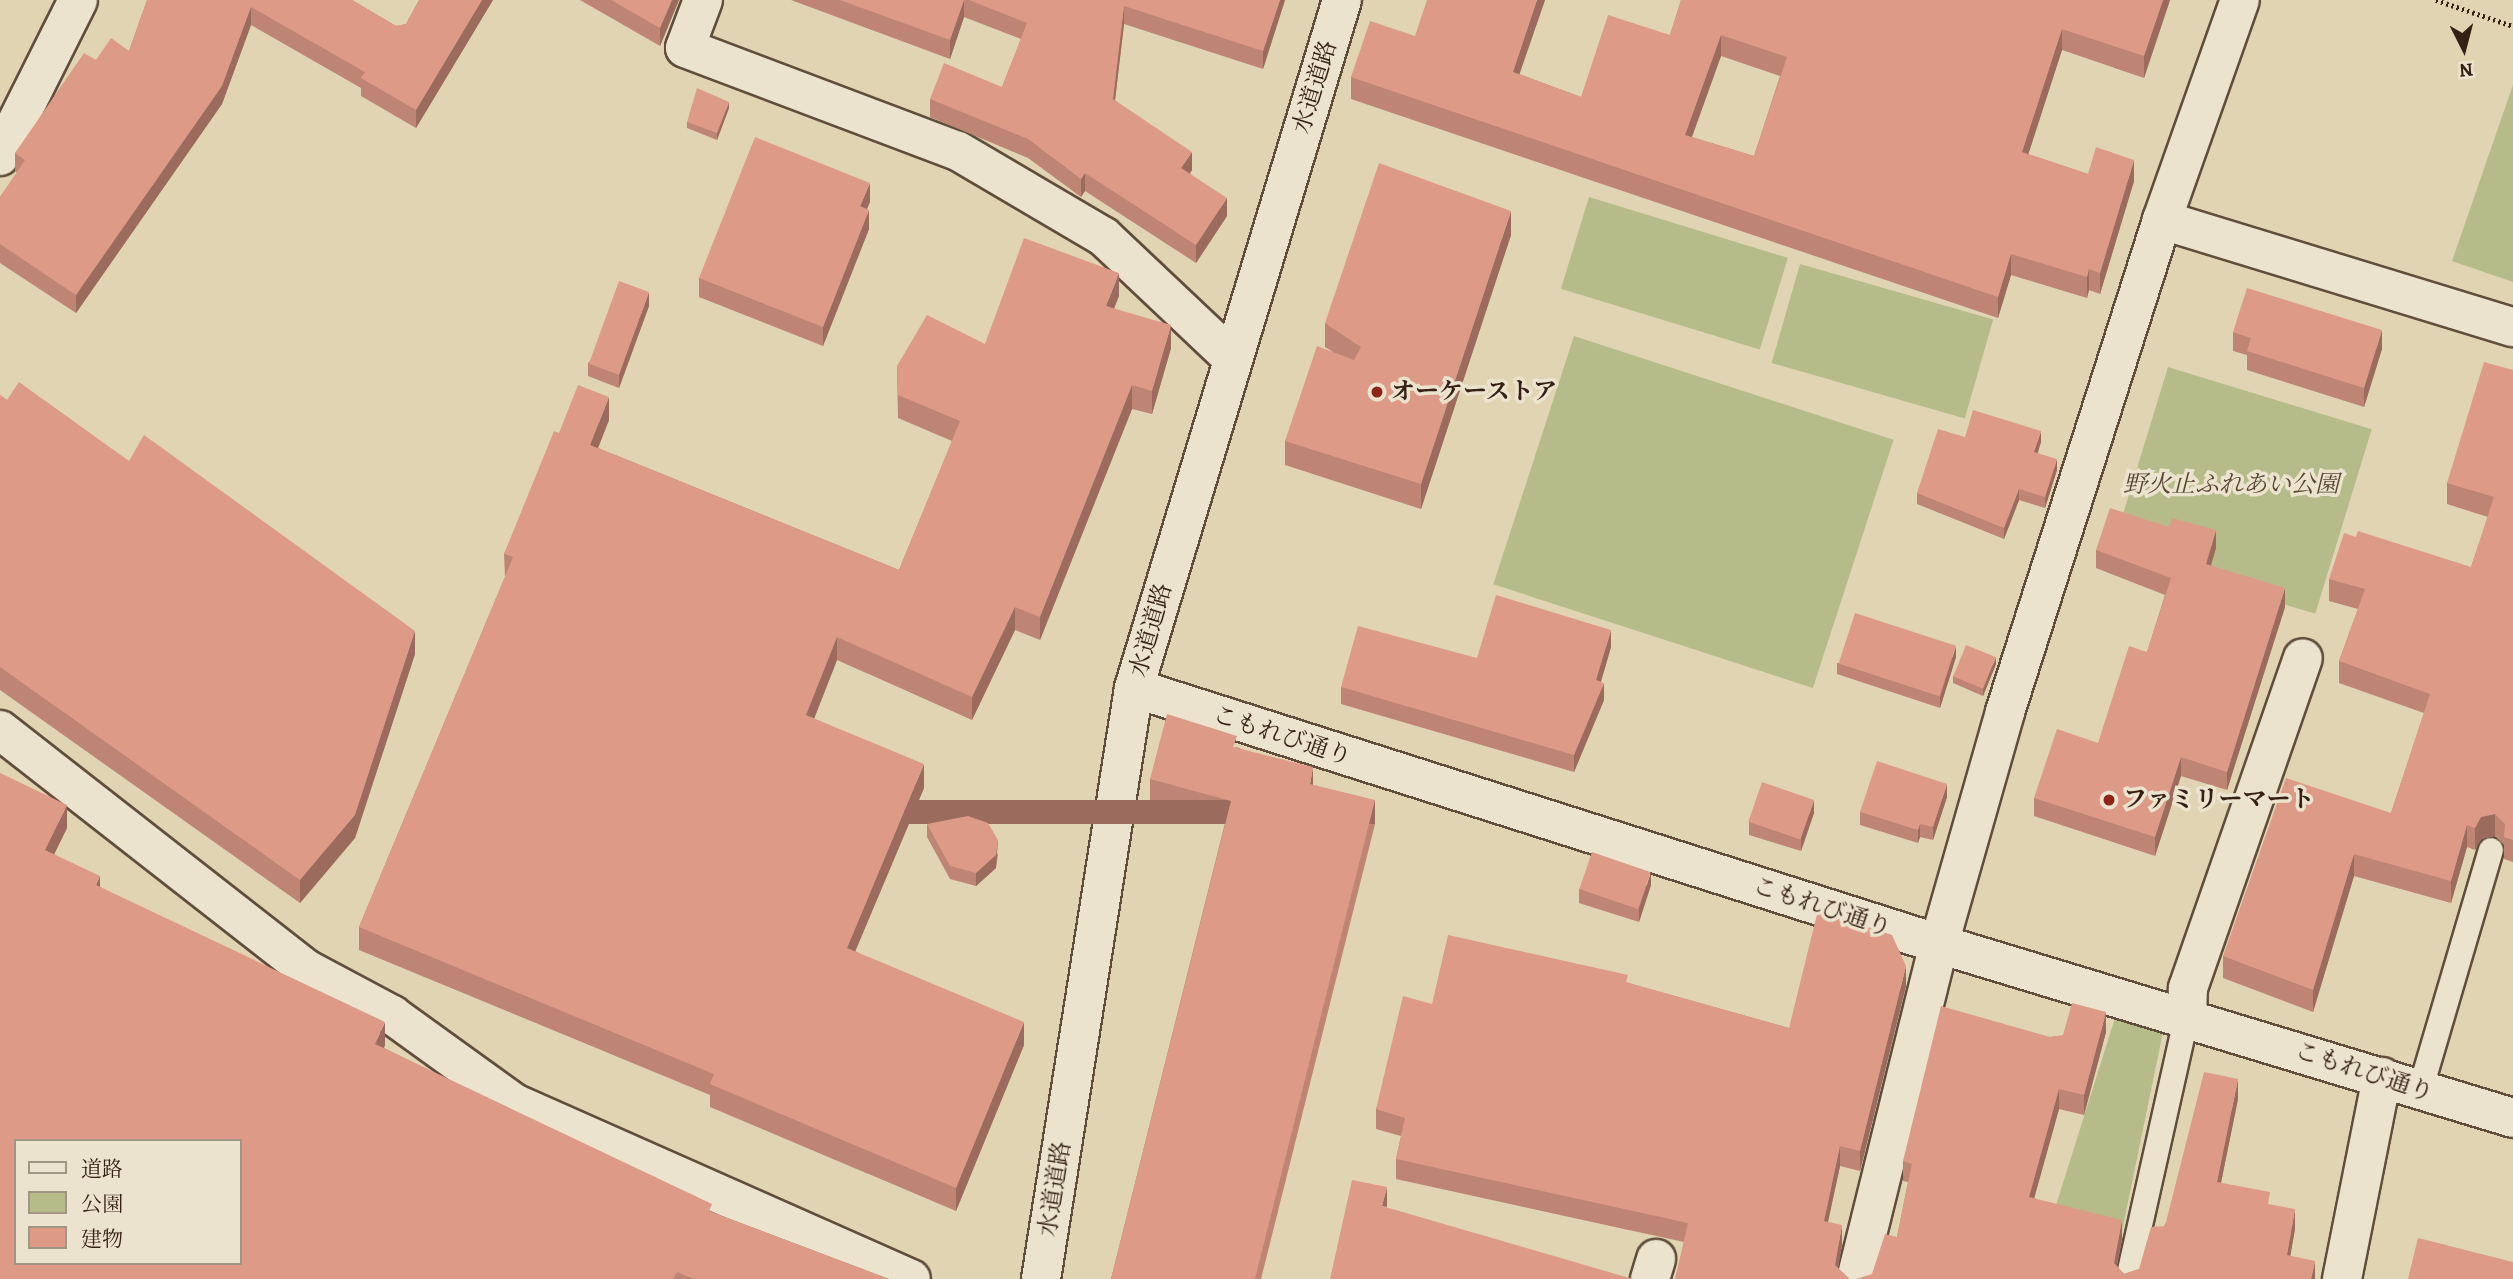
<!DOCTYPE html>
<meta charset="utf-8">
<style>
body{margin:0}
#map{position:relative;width:2513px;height:1279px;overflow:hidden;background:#e0d4b2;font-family:Alegreya,"Noto Serif JP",serif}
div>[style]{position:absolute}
.green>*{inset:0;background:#b5bc8a;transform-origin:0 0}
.path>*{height:4.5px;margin-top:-2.25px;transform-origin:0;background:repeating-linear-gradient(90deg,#362015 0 2px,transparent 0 5.5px)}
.roads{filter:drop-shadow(2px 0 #604d3c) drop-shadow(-2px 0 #604d3c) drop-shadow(0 2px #604d3c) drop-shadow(0 -2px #604d3c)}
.service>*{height:24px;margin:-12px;padding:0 12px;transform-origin:12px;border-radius:12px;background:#ebe3cd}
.minor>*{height:38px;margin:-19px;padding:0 19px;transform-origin:19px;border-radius:19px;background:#ebe3cd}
.tertiary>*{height:38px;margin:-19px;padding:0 19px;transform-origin:19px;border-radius:19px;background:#ebe3cd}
.wall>*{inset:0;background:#be8574}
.shaded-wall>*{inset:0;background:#9b6c5e;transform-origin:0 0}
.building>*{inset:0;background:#dd9b87;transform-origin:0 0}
.dots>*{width:19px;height:19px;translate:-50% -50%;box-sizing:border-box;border:4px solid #ebe3cd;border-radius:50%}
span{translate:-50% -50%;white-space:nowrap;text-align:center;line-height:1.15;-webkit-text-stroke:7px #ebe3cd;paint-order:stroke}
.street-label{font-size:24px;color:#362015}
.poi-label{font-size:24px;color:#362015;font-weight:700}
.left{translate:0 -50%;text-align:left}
.park-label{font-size:24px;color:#564732;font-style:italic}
.legend{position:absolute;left:14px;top:1139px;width:228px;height:126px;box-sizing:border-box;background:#ebe3cd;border:2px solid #a39583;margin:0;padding:9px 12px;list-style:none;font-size:21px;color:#362015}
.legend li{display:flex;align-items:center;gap:14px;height:35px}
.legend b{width:35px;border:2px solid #a39583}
.north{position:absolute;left:2429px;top:14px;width:70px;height:70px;-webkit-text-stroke:5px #ebe3cd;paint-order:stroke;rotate:174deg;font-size:19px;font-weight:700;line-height:28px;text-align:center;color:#362015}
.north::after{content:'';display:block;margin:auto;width:24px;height:32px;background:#362015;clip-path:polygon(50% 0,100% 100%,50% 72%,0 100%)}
</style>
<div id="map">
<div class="green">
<i style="clip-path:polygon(2513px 85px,2513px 282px,2452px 261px)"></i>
<i style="left:1589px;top:197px;width:208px;height:96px;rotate:17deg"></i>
<i style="left:1800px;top:264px;width:201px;height:103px;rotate:16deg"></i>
<i style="left:1574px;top:336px;width:336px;height:261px;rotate:18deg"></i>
<i style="left:2168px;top:367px;width:213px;height:193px;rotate:17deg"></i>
<i style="clip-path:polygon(2115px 1018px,2163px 1032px,2120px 1241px,2051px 1221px)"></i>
</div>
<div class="path">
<i style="left:2436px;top:0;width:81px;rotate:18.7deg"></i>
</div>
<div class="roads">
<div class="service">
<i style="left:2420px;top:1091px;width:251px;rotate:-73.6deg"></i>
<i style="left:2128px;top:1279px;width:270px;rotate:-77.4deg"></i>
</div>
<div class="minor">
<i style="left:703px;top:0;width:51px;rotate:110.6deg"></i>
<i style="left:685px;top:48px;width:292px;rotate:20.7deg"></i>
<i style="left:958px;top:151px;width:169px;rotate:30.5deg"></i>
<i style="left:1104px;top:237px;width:173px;rotate:43.4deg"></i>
<i style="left:0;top:156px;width:174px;rotate:-63.4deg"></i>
<i style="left:2162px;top:220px;width:233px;rotate:-70.5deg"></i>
<i style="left:0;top:730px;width:388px;rotate:38deg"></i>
<i style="left:306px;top:969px;width:98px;rotate:28.1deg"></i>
<i style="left:392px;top:1015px;width:150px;rotate:35.8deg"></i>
<i style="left:514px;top:1103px;width:434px;rotate:23.9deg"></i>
<i style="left:2187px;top:1016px;width:28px;rotate:-88deg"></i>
<i style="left:2188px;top:988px;width:349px;rotate:-70.8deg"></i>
<i style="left:1650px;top:1279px;width:21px;rotate:-73deg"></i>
<i style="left:1856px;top:1279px;width:345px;rotate:-76.1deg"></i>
<i style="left:2342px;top:1279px;width:206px;rotate:-78.8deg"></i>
</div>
<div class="tertiary">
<i style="left:1134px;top:688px;width:845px;rotate:17.64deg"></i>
<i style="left:1939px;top:944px;width:600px;rotate:16.86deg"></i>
<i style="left:1939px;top:944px;width:241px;rotate:-74.1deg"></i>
<i style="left:2005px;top:712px;width:516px;rotate:-72.3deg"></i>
<i style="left:2162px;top:220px;width:367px;rotate:17deg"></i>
<i style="left:1041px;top:1279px;width:598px;rotate:-81.06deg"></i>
<i style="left:1134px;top:688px;width:719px;rotate:-73.18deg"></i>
</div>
</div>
<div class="wall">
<i style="clip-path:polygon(147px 0,352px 0,396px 26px,406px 24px,419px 0,493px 0,416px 128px,361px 96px,361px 88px,251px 25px,222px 104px,76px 313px,0 263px,0 197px,17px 173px,15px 171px,15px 153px,96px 60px,129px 51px)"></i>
<i style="clip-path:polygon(580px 0,679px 0,660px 46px)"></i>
<i style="clip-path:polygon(791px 0,1285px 0,1263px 69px,1124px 24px,1115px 100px,1192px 170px,1190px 173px,1227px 216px,1196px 263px,1085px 191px,1081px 197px,1028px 158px,930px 117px,930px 99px,1002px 87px,1021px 39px,964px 17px,950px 59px)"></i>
<i style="clip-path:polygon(evenodd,1545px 0,1519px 74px,1581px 97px,1670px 35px,1681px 0,2170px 0,2144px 78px,2062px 50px,2028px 154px,2088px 174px,2134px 181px,2100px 294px,2089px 290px,2087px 298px,2011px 275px,1998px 318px,1351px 99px,1351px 77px,1415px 36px,1545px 0,1721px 56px,1780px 76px,1754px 156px,1692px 137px,1721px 56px)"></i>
<i style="clip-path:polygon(729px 108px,717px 140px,687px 128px,687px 122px)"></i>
<i style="clip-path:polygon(870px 202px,867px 209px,869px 229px,823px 346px,699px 297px,699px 278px)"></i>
<i style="clip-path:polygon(1511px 235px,1421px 509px,1285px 465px,1285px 441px,1333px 352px,1325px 347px,1325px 323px)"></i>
<i style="clip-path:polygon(1119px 296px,1114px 308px,1171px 348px,1152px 414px,1132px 409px,1040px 640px,1015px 630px,972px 720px,837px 660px,814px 719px,924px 788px,855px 951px,1024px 1045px,956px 1211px,710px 1107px,710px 1095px,359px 950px,359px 927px,505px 577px,504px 554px,559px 433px,609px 420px,598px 448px,899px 570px,952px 441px,898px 418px,897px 366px,985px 344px)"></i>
<i style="clip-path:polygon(649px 306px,619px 388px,588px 376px,588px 363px)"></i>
<i style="clip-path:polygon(2233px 332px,2382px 349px,2364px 407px,2247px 370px,2247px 355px,2233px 351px)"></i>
<i style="clip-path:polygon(2513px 370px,2513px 862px,2504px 859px,2504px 845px,2495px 836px,2481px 839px,2475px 850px,2467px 847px,2451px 903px,2354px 876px,2313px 1012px,2223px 978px,2223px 956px,2391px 813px,2424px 713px,2339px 683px,2339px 661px,2358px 609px,2329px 601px,2329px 579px,2471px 567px,2488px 517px,2447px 504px,2447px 483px)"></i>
<i style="clip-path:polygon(0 395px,7px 400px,129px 461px,415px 654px,355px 838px,300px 903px,0 690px)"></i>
<i style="clip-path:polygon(1965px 437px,2041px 442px,2038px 453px,2057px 470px,2045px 508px,2019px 500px,2004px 539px,1917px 504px,1917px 493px)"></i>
<i style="clip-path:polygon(2216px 548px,2211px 565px,2285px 607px,2227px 790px,2181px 776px,2155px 856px,2034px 816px,2034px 798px,2098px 743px,2147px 652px,2165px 595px,2096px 568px,2096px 550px)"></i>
<i style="clip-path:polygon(1611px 647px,1601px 682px,1604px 700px,1574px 772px,1341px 704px,1341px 687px,1477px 658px)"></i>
<i style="clip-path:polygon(1956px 657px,1940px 708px,1837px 674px,1837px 663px)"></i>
<i style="clip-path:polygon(1996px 664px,1983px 696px,1953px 683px,1953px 676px)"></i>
<i style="clip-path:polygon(1237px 747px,1313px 785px,1375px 824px,1261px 1279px,1111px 1279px,1225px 823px,1150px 802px,1150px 779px)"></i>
<i style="clip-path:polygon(0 773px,67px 828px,54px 854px,100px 887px,385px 1045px,384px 1048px,712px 1212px,889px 1279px,0 1279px)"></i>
<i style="clip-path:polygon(1947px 797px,1933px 840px,1920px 837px,1918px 843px,1860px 825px,1860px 812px)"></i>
<i style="clip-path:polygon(1814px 813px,1801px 851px,1749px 835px,1749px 822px)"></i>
<i style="clip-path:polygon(927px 824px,998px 854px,996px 868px,976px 886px,950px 879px,927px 837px)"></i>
<i style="clip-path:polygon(1651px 885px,1639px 922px,1579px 903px,1579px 889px)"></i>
<i style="clip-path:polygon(1628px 983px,1789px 1028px,1906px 986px,1860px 1171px,1840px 1166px,1828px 1222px,1842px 1244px,1838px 1268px,1684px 1242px,1396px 1179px,1396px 1159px,1401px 1136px,1376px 1129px,1376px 1109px,1432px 1004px)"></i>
<i style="clip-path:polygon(2106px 1032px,2084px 1115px,2059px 1109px,2034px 1198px,2122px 1239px,2117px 1266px,2124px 1274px,2139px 1269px,2238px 1099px,2221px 1183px,2270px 1205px,2295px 1229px,2290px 1256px,2315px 1279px,1872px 1274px,1897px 1237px,1908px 1182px,1903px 1181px,1903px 1161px,2050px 1037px)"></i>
</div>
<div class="shaded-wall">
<i style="clip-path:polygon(482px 0,493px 0,416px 128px,416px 110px)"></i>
<i style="clip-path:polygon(672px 0,679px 0,660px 46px,660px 28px)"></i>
<i style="clip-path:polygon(964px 0,964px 17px,950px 59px,950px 40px)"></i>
<i style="clip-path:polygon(1280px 0,1285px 0,1263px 69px,1263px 51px)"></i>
<i style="clip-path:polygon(1537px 0,1545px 0,1513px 93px,1513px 72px)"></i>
<i style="clip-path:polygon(2163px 0,2170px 0,2144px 78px,2144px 56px)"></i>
<i style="clip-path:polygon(1124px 6px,1124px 24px,1113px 117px,1113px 99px)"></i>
<i style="clip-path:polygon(251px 7px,251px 25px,222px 104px,76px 313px,76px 295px)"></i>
<i style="clip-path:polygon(2062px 29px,2062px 50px,2022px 174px,2022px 152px)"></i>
<i style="clip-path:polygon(1721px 35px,1721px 56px,1685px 156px,1685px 135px)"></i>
<i style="clip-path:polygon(729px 102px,729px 108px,717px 140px,717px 133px)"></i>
<i style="clip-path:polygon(1192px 152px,1192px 170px,1181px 186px,1181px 168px)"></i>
<i style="clip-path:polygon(2134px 160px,2134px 181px,2100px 294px,2100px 273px)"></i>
<i style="clip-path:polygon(1085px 173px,1085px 191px,1081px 197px,1081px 179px)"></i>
<i style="clip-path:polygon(870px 183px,870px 202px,860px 225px,860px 206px)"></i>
<i style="clip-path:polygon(1227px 198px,1227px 216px,1196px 263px,1196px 245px)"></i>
<i style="clip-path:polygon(869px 210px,869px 229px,823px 346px,823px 327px)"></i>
<i style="clip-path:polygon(1511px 211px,1511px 235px,1421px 509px,1421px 484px)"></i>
<i style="clip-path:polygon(2011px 254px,2011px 275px,1998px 318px,1998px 297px)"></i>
<i style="clip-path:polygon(2089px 269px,2089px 290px,2087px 298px,2087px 277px)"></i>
<i style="clip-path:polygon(1119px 273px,1119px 296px,1106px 329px,1106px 306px)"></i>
<i style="clip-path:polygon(649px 292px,649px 306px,619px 388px,619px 374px)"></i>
<i style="clip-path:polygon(1171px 325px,1171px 348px,1152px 414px,1152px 391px)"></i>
<i style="clip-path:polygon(2382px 330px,2382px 349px,2364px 407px,2364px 388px)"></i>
<i style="clip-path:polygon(1132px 385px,1132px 409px,1040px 640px,1040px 617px)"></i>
<i style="clip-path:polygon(609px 397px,609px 420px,590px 468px,590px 445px)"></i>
<i style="clip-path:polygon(2041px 431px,2041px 442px,2034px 463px,2034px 452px)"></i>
<i style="clip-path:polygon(2057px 459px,2057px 470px,2045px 508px,2045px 497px)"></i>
<i style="clip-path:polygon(2019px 489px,2019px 500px,2004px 539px,2004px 528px)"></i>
<i style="clip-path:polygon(2216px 530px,2216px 548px,2206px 582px,2206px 564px)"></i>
<i style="clip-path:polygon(2285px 588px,2285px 607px,2227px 790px,2227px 772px)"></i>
<i style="clip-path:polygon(1015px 607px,1015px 630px,972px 720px,972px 697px)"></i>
<i style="clip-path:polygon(1611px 630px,1611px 647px,1596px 698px,1596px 680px)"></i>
<i style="clip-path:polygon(415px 631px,415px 654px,355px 838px,300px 903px,300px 880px)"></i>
<i style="clip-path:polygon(837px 637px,837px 660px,806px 739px,806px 715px)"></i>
<i style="clip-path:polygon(1956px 646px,1956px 657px,1940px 708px,1940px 697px)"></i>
<i style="clip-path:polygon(1996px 657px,1996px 664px,1983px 696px,1983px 689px)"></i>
<i style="clip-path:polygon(1604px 683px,1604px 700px,1574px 772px,1574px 755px)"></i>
<i style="clip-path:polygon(2181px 757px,2181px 776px,2155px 856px,2155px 837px)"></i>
<i style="clip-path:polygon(924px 764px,924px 788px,847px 971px,847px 948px)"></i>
<i style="clip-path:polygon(1313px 767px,1313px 791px,1310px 784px)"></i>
<i style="clip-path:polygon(1947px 784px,1947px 797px,1933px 840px,1933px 827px)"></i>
<i style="left:1375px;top:800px;width:24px;height:494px;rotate:90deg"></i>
<i style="clip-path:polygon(1814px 800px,1814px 813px,1801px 851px,1801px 838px)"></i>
<i style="clip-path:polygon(67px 805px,67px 828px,45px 873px,45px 850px)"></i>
<i style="clip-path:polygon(2495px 814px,2495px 836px,2481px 839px,2475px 850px,2475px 828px,2481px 817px)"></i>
<i style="clip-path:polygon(1920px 824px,1920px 837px,1918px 843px,1918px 830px)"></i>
<i style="clip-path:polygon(2467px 825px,2467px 847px,2451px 903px,2451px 881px)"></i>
<i style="clip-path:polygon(998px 840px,996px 868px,976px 886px,976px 873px)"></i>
<i style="clip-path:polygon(2354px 854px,2354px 876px,2313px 1012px,2313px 990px)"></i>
<i style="clip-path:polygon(1651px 872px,1651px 885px,1639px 922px,1639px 909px)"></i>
<i style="clip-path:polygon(100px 876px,100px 899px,96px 885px)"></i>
<i style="clip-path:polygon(1906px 966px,1906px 986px,1860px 1171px,1860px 1151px)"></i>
<i style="clip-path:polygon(2106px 1012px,2106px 1032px,2084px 1115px,2084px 1095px)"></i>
<i style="clip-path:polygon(385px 1022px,385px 1045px,375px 1067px,375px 1044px)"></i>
<i style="clip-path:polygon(1024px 1022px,1024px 1045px,956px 1211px,956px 1188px)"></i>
<i style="clip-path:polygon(2238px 1079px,2238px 1099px,2217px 1202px,2217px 1182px)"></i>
<i style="clip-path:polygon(2059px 1089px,2059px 1109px,2029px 1217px,2029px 1197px)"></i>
<i style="clip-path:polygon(1840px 1146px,1840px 1166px,1824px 1240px,1824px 1221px)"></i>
<i style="clip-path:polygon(1387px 1187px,1387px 1207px,1382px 1206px)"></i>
<i style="clip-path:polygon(2295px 1209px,2295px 1229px,2287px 1275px,2287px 1255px)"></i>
<i style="clip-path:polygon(2122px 1220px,2122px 1239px,2114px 1279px,2114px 1263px)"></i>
<i style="clip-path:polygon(1842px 1225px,1842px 1244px,1836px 1279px,1835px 1265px)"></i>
<i style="clip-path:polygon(2315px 1261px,2315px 1279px,2311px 1279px)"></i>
</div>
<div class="building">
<i style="clip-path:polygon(147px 0,352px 0,396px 26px,406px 24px,419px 0,482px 0,416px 110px,361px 78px,365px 72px,251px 7px,222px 86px,76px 295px,0 244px,0 197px,25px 160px,15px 153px,84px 53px,96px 60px,111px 38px,129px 51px)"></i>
<i style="clip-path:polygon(611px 0,672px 0,660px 28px)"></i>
<i style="clip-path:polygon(840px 0,964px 0,950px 40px)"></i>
<i style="clip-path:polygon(969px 0,1280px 0,1263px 51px,1124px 6px,1113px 99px,1192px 152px,1181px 168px,1227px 198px,1196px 245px,1085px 173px,1081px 179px,1028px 139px,930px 99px,944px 63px,1002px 87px,1027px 23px)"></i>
<i style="clip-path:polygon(evenodd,1427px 0,1537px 0,1513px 72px,1581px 97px,1608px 15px,1670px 35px,1681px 0,2163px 0,2144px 56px,2062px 29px,2022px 152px,2088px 174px,2096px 147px,2134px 160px,2100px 273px,2089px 269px,2087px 277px,2011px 254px,1998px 297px,1351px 77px,1370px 21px,1415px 36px,1427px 0,1721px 35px,1787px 57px,1754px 156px,1685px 135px,1721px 35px)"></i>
<i style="clip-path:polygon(697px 88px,729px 102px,717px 133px,687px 122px)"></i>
<i style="clip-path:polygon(755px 137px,870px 183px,860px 206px,869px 210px,823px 327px,699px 278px)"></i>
<i style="clip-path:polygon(1379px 163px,1511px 211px,1421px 484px,1285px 441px,1317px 346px,1354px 360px,1361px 347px,1325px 323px)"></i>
<i style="clip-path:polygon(1024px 238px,1119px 273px,1106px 306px,1171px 325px,1152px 391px,1132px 385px,1040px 617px,1015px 607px,972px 697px,837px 637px,806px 715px,924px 764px,847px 948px,1024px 1022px,956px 1188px,710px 1084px,714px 1074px,359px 927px,513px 557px,504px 554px,554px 431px,559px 433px,578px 385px,609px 397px,590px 445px,899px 570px,960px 421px,898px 395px,897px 366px,927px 315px,985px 344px)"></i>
<i style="left:619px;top:281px;width:32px;height:88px;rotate:20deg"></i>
<i style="clip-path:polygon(2247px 288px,2382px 330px,2364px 388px,2247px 351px,2251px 338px,2233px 332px)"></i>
<i style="clip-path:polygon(2484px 362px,2513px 370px,2513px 840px,2504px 837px,2505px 824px,2495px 814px,2481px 817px,2475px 828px,2467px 825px,2451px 881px,2354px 854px,2313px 990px,2223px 956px,2286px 778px,2391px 813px,2430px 694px,2339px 661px,2365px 589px,2329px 579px,2344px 533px,2356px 537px,2358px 531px,2471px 567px,2494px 497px,2447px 483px)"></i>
<i style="clip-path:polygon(19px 382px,129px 461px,144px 435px,415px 631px,355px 815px,300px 880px,0 667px,0 395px,7px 400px)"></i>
<i style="clip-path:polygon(1973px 410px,2041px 431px,2034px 452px,2057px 459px,2045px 497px,2019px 489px,2004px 528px,1917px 493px,1938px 429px,1965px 437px)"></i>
<i style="clip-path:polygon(2110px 508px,2169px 527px,2172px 518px,2216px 530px,2206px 564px,2285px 588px,2227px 772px,2181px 757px,2155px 837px,2034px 798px,2057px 729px,2098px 743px,2129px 646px,2147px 652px,2171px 578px,2096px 550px)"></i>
<i style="clip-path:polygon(1496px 595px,1611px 630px,1596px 680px,1604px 683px,1574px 755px,1341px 687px,1358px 626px,1477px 658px)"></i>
<i style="left:1855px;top:613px;width:106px;height:53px;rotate:18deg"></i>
<i style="left:1966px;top:645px;width:32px;height:34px;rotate:22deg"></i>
<i style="clip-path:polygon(1167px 714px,1237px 736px,1233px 747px,1313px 767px,1310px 784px,1375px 800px,1255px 1279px,1111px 1279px,1231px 801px,1150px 779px)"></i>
<i style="clip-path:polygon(1877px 761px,1947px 784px,1933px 827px,1920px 824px,1918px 830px,1860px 812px)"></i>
<i style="clip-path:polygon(evenodd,0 773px,67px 805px,45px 850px,100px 876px,96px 885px,385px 1022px,375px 1044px,712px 1204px,709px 1211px,889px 1279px,694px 1279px,677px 1272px,673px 1279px,0 1279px,0 773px,16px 1141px,240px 1141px,240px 1263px,16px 1263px,16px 1141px)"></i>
<i style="left:1762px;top:782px;width:55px;height:42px;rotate:19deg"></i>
<i style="clip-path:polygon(968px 816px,988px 823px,998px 840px,996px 855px,976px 873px,950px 866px,927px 824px)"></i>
<i style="left:1592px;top:852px;width:62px;height:39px;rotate:19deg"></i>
<i style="clip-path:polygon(1818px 910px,1892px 935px,1906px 966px,1860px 1151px,1840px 1146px,1824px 1221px,1842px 1225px,1835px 1265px,1850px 1279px,1675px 1279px,1688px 1223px,1396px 1159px,1405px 1118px,1376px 1109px,1403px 996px,1432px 1004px,1448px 935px,1628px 975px,1626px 982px,1789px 1028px)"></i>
<i style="clip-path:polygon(2072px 1003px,2106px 1012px,2084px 1095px,2059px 1089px,2029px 1197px,2122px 1220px,2114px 1263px,2124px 1274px,2139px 1269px,2151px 1227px,2165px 1226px,2204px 1072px,2238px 1079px,2217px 1182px,2270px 1192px,2268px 1204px,2295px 1209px,2287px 1255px,2315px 1261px,2311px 1279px,1856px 1279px,1872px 1274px,1885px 1234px,1897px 1237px,1912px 1164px,1903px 1161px,1941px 1006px,2050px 1037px,2063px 1035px)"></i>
<i style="clip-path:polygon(1352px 1180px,1387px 1187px,1382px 1206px,1633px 1279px,1330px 1279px)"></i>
<i style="clip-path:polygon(2418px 1238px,2513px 1262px,2513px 1279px,2408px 1279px)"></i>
</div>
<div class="dots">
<i style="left:1377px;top:392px;background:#8f2418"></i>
<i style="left:2109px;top:800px;background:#8f2418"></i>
</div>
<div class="street-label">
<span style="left:1315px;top:87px;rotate:-73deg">水道道路</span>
<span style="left:1151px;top:630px;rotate:-74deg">水道道路</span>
<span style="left:1282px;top:736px;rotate:18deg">こもれび通り</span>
<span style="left:1822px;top:907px;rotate:18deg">こもれび通り</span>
<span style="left:2364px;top:1072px;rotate:18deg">こもれび通り</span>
<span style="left:1055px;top:1189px;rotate:-81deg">水道道路</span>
</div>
<div class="poi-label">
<span class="left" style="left:1391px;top:392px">オーケーストア</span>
<span class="left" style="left:2123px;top:800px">ファミリーマート</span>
</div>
<div class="park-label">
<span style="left:2231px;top:485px">野火止ふれあい公園</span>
</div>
<ul class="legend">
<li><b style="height:9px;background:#ebe3cd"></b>道路</li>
<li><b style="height:19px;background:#b5bc8a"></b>公園</li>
<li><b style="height:19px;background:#dd9b87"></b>建物</li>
</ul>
<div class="north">N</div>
</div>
